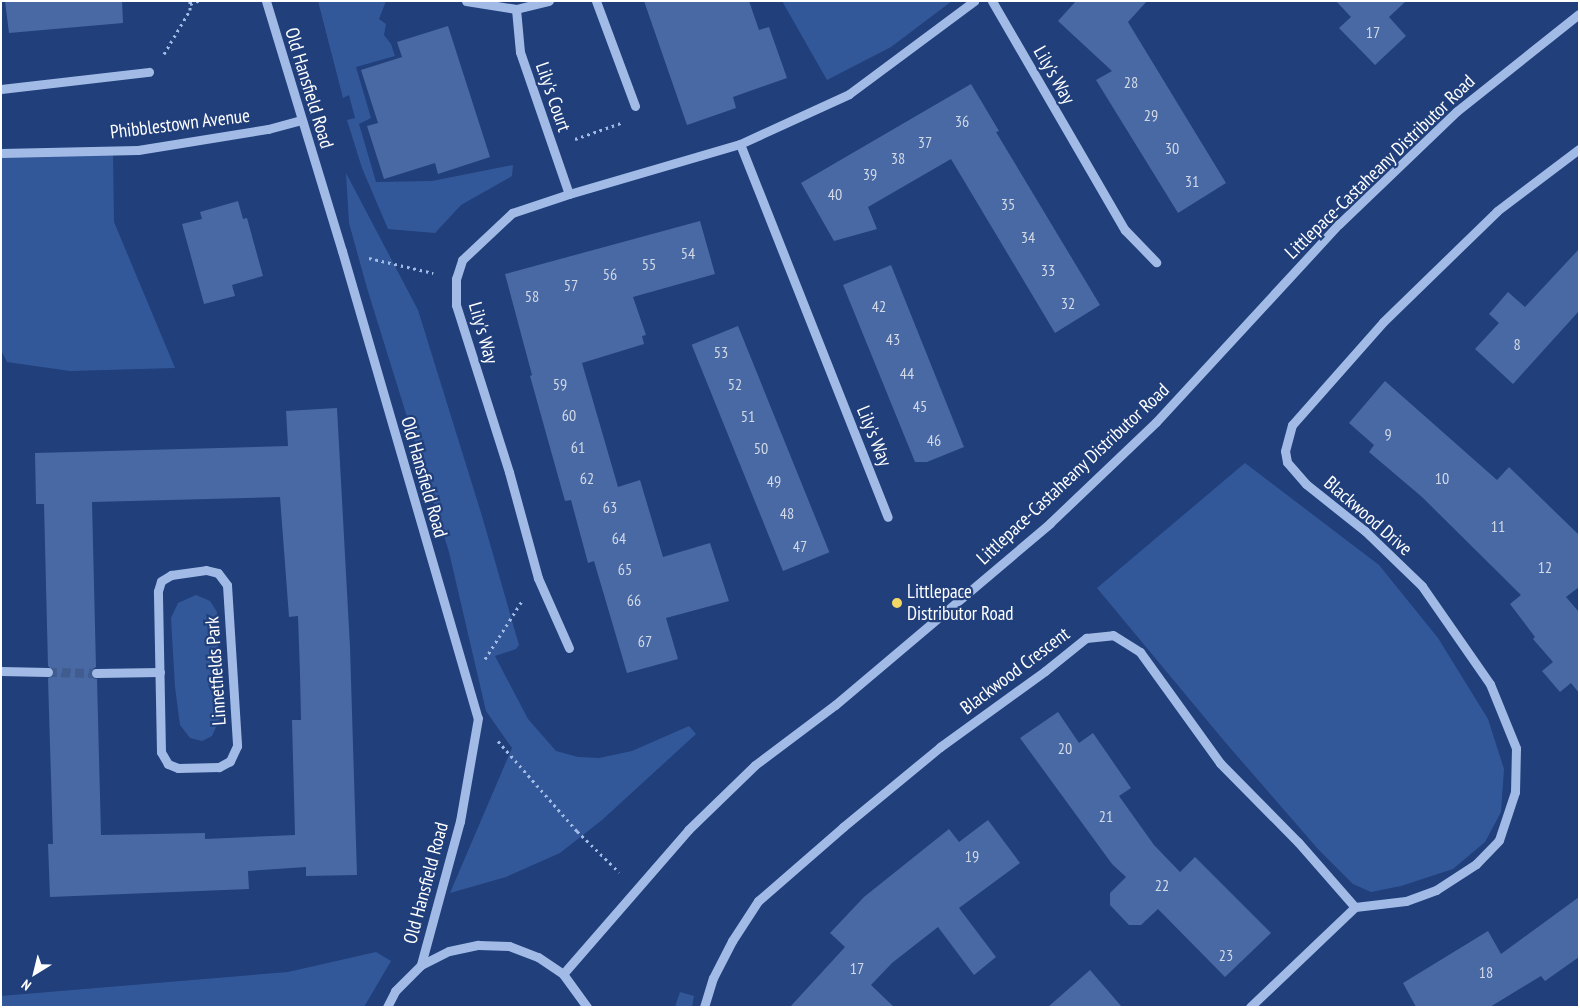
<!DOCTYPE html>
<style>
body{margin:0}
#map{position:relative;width:1580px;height:1008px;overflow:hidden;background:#203f7b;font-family:"PT Sans Narrow",sans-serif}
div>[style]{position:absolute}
.green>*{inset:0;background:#335899}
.building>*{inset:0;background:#4969a4;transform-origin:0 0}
.minor-tunnel>*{height:9px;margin-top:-4.5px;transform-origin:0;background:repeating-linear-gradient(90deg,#415c8f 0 9px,transparent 0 13.5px)}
.path>*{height:3px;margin-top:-1.5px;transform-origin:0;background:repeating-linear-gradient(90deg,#a2bbe6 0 2.5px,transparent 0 6.5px)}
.minor>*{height:9px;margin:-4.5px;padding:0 4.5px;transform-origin:4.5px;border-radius:4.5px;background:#a2bbe6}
.dots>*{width:14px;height:14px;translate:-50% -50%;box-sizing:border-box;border:2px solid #203f7b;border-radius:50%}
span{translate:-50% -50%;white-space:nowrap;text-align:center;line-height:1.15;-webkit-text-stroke:4.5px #203f7b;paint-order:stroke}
.number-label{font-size:16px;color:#d2dae8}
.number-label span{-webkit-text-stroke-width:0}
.street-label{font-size:19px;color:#fff}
.poi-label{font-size:19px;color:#fff}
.left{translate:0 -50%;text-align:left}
.frame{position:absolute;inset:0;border:2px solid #fff;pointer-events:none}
.north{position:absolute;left:10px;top:948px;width:50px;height:50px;-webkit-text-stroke:4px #203f7b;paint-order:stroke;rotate:216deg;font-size:14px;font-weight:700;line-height:20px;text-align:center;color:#fff}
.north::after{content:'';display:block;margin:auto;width:18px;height:22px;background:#fff;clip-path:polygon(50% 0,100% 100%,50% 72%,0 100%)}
</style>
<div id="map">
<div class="green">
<i style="clip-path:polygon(318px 1px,386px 1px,379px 19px,386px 24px,384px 35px,391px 44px,395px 56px,356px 67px,371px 118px,359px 124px,376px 182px,432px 181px,513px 165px,512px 176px,461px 205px,435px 233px,388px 229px,362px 168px,347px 120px,355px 118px,349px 95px,343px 98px)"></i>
<i style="clip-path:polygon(782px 1px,952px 1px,891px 47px,827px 80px)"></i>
<i style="clip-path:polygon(113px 151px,114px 222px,175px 368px,70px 371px,7px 362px,1px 350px,1px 155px)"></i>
<i style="clip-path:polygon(346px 173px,418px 310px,482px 516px,519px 645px,516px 649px,495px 656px,528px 719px,556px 751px,578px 757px,599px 758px,632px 751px,689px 726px,696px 734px,602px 820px,560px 853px,506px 877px,450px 893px,512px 748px,486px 711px,449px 552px,367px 288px,349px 223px)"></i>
<i style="clip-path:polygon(1245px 463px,1379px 565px,1438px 638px,1488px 719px,1504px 769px,1501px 812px,1485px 842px,1453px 869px,1401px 886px,1371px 892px,1353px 884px,1318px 849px,1225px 742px,1097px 588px)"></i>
<i style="clip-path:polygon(196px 595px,210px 601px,217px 612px,220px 718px,212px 736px,202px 741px,190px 738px,180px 725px,175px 687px,171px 618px,178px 603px)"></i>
<i style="clip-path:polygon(376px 952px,391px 961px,364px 1007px,1px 1007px,1px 996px,288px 972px)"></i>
<i style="clip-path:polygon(680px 992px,694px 996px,692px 1007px,675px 1007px)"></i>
</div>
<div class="building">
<i style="clip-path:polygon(5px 1px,122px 1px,123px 23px,9px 33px)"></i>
<i style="clip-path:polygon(644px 1px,749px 1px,759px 30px,769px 27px,787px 78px,733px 97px,736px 108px,687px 125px)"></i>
<i style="clip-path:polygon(1076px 1px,1147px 1px,1128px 22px,1226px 183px,1178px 213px,1096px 80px,1112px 71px,1058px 21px)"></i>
<i style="clip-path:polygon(1336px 1px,1406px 1px,1389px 17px,1406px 36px,1375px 65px,1339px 28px,1351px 17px)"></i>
<i style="clip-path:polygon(448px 26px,490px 157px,438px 174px,435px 163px,384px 179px,367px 126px,378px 123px,361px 70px,402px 57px,397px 42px)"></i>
<i style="clip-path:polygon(971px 84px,999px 131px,996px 132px,1100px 305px,1055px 333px,951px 159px,868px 207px,877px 229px,834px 241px,801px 183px)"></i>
<i style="clip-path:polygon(238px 201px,243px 219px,247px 218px,263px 276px,232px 285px,235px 296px,204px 304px,182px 224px,202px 219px,200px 212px)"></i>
<i style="clip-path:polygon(700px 221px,715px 274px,633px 297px,646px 335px,642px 336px,644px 344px,582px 363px,618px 487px,640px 480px,663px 557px,710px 543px,729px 601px,666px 618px,678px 659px,627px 673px,594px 561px,588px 563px,571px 500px,565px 501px,530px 376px,532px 375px,505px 274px)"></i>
<i style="clip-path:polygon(1579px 249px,1579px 311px,1513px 384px,1475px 349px,1499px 323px,1489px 314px,1508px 292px,1525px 307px)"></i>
<i style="clip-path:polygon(891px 265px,964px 447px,927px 462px,915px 462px,843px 285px)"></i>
<i style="left:738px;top:326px;width:244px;height:50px;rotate:68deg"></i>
<i style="clip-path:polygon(1385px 381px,1497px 480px,1509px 467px,1579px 535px,1579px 587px,1566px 597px,1579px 612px,1579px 693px,1571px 683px,1560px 692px,1542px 671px,1553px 662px,1533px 639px,1535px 637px,1510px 604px,1521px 595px,1422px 497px,1369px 452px,1374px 445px,1349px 423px)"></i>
<i style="clip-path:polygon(evenodd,337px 408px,350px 647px,357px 875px,306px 876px,306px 867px,248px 871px,249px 889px,50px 897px,48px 844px,53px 844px,48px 678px,53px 676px,54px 672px,48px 666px,44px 504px,36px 504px,35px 453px,288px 446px,286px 411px,337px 408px,280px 497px,289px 617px,298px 616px,300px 674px,301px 720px,292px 720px,295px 835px,205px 839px,205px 833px,101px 835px,97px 679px,93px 678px,90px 674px,91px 670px,96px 667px,92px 502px,280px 497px)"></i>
<i style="clip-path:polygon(1058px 712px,1079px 743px,1093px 733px,1131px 788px,1119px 796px,1154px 845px,1180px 872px,1195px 857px,1271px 933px,1225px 977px,1158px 909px,1141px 925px,1129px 925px,1110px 905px,1110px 893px,1126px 877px,1112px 864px,1020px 738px)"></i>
<i style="clip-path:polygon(988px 820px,1020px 863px,959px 908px,996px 957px,974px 975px,938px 927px,892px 963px,871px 985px,894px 1007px,790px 1007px,845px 947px,830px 933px,864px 897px,949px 829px,959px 842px)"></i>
<i style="clip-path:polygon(1579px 897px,1579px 957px,1545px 981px,1541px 976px,1490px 1007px,1416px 1007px,1403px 983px,1488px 931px,1501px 954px)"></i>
<i style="clip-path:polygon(1090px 970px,1122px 1007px,1048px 1007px)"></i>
</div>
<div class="minor-tunnel">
<i style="left:48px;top:672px;width:48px;rotate:1.2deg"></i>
</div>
<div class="path">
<i style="left:190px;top:4px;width:9px;rotate:-21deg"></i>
<i style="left:164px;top:54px;width:51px;rotate:-59.4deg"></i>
<i style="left:190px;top:10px;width:9px;rotate:-90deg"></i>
<i style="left:575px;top:139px;width:49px;rotate:-19.2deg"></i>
<i style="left:369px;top:258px;width:66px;rotate:13.2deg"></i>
<i style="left:485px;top:659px;width:69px;rotate:-57.5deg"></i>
<i style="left:498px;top:741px;width:120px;rotate:48.7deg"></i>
<i style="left:577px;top:831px;width:59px;rotate:44.3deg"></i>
</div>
<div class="minor">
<i style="left:266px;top:1px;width:261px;rotate:73.1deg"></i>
<i style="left:342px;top:251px;width:486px;rotate:73.8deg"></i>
<i style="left:478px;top:718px;width:105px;rotate:99.9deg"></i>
<i style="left:460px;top:821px;width:149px;rotate:105.2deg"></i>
<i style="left:466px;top:1px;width:51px;rotate:9.1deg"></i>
<i style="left:516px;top:9px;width:43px;rotate:84.7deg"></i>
<i style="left:520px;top:52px;width:150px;rotate:71deg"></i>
<i style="left:596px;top:1px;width:112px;rotate:69.6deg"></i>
<i style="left:992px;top:1px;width:265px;rotate:59.9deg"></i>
<i style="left:1125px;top:230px;width:45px;rotate:45.9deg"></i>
<i style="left:516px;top:9px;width:34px;rotate:-14deg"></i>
<i style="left:1px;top:89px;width:149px;rotate:-6.6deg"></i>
<i style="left:740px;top:144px;width:401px;rotate:68.4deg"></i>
<i style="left:1px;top:153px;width:137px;rotate:-1.3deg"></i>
<i style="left:138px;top:150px;width:132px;rotate:-9.2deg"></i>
<i style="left:268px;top:129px;width:34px;rotate:-15deg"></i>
<i style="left:206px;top:570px;width:12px;rotate:14deg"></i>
<i style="left:218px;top:573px;width:15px;rotate:53deg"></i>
<i style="left:227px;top:585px;width:161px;rotate:86.4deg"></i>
<i style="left:237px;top:746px;width:17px;rotate:115deg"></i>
<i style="left:230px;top:761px;width:13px;rotate:151deg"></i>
<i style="left:219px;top:767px;width:41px;rotate:178.6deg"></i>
<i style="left:178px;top:768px;width:11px;rotate:-158deg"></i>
<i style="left:168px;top:764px;width:14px;rotate:-120deg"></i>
<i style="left:161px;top:752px;width:161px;rotate:-91.1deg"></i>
<i style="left:158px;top:591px;width:10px;rotate:-73deg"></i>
<i style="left:161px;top:581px;width:12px;rotate:-31deg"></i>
<i style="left:171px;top:575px;width:35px;rotate:-8deg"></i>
<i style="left:569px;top:648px;width:77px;rotate:-113.9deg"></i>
<i style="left:538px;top:578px;width:110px;rotate:-105.3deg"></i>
<i style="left:509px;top:472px;width:175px;rotate:-107.6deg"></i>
<i style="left:456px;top:305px;width:26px;rotate:-90deg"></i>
<i style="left:456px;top:279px;width:20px;rotate:-72deg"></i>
<i style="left:462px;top:260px;width:69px;rotate:-43.2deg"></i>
<i style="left:512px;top:213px;width:60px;rotate:-18.4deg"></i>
<i style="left:569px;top:194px;width:178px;rotate:-16.3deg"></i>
<i style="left:740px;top:144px;width:120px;rotate:-24.6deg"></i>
<i style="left:849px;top:94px;width:156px;rotate:-36.6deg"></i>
<i style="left:1px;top:671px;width:47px;rotate:1.2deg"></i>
<i style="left:96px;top:673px;width:64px;rotate:-0.9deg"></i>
<i style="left:1355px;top:907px;width:51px;rotate:-6.7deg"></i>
<i style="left:1406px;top:901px;width:32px;rotate:-20deg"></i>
<i style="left:1436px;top:890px;width:48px;rotate:-33deg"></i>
<i style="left:1476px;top:864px;width:33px;rotate:-46deg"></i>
<i style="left:1499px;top:840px;width:51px;rotate:-71.6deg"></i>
<i style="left:1515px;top:792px;width:44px;rotate:-88.7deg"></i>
<i style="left:1516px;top:748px;width:69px;rotate:-112.1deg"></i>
<i style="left:1490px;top:684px;width:119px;rotate:-124.8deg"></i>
<i style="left:1422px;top:586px;width:79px;rotate:-136deg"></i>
<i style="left:1365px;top:531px;width:75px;rotate:-141.5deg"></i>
<i style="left:1306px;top:484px;width:29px;rotate:-131deg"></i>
<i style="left:1287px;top:462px;width:11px;rotate:-100deg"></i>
<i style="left:1285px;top:451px;width:27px;rotate:-75deg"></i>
<i style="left:1292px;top:425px;width:137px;rotate:-48.5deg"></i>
<i style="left:1383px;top:322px;width:159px;rotate:-44.2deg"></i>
<i style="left:1497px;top:211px;width:103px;rotate:-37.1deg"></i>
<i style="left:563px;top:974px;width:191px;rotate:-49deg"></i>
<i style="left:688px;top:830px;width:93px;rotate:-44.1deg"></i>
<i style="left:755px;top:765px;width:100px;rotate:-36.9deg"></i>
<i style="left:835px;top:705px;width:282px;rotate:-40.2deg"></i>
<i style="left:1050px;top:523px;width:146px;rotate:-43.6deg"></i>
<i style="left:1156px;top:422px;width:270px;rotate:-47.3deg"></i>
<i style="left:1339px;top:224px;width:163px;rotate:-43.8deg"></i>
<i style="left:1457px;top:111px;width:156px;rotate:-38.5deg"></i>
<i style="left:387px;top:1007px;width:18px;rotate:-63deg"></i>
<i style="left:395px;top:991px;width:37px;rotate:-45deg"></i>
<i style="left:421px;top:965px;width:31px;rotate:-27deg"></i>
<i style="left:449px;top:951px;width:30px;rotate:-12deg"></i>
<i style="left:478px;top:945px;width:31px;rotate:2deg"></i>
<i style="left:509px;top:946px;width:31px;rotate:21deg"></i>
<i style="left:538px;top:957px;width:30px;rotate:34deg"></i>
<i style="left:563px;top:974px;width:41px;rotate:54deg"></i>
<i style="left:704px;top:1007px;width:30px;rotate:-73deg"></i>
<i style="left:713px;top:978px;width:42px;rotate:-62.8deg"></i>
<i style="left:732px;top:941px;width:48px;rotate:-57deg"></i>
<i style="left:758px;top:901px;width:113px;rotate:-41deg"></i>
<i style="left:843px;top:827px;width:126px;rotate:-39.5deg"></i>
<i style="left:940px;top:747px;width:130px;rotate:-35.9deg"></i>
<i style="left:1045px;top:671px;width:53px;rotate:-38.8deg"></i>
<i style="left:1086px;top:638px;width:27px;rotate:-6deg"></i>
<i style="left:1113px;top:635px;width:32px;rotate:32deg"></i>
<i style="left:1140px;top:652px;width:137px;rotate:54.2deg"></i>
<i style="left:1220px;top:763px;width:111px;rotate:45.4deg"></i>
<i style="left:1298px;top:842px;width:86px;rotate:48.8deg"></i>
<i style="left:1250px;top:1007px;width:145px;rotate:-43.6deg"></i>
</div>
<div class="dots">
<i style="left:897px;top:603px;background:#f3d764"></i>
</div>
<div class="number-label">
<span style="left:1373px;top:32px">17</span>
<span style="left:1131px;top:82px">28</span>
<span style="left:1151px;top:115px">29</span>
<span style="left:962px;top:121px">36</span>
<span style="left:925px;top:142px">37</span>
<span style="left:1172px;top:148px">30</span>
<span style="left:898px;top:158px">38</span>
<span style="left:870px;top:174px">39</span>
<span style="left:1192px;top:181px">31</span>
<span style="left:835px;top:194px">40</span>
<span style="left:1008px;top:204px">35</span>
<span style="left:1028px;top:237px">34</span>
<span style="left:688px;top:253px">54</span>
<span style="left:649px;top:264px">55</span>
<span style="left:1048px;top:270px">33</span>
<span style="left:610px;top:274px">56</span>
<span style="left:571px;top:285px">57</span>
<span style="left:532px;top:296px">58</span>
<span style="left:1068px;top:303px">32</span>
<span style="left:879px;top:306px">42</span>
<span style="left:893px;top:339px">43</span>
<span style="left:1517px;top:344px">8</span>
<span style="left:721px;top:352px">53</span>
<span style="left:907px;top:373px">44</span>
<span style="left:560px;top:384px">59</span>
<span style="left:735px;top:384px">52</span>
<span style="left:920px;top:406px">45</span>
<span style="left:569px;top:415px">60</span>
<span style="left:748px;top:416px">51</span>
<span style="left:1388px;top:434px">9</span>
<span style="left:934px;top:440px">46</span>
<span style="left:578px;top:447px">61</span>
<span style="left:761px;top:448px">50</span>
<span style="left:587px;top:478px">62</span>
<span style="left:1442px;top:478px">10</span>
<span style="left:774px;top:481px">49</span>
<span style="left:610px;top:507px">63</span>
<span style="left:787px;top:513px">48</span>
<span style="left:1498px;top:526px">11</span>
<span style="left:619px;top:538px">64</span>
<span style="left:800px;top:546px">47</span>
<span style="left:1545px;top:567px">12</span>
<span style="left:625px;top:569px">65</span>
<span style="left:634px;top:600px">66</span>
<span style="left:645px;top:641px">67</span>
<span style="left:1065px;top:748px">20</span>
<span style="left:1106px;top:816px">21</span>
<span style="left:972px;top:856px">19</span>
<span style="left:1162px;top:885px">22</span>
<span style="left:1226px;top:955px">23</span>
<span style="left:857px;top:968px">17</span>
<span style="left:1486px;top:972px">18</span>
</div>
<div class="street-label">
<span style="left:1054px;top:75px;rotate:60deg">Lily's Way</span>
<span style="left:309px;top:88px;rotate:73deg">Old Hansfield Road</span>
<span style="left:553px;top:97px;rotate:71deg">Lily's Court</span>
<span style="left:180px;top:124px;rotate:-7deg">Phibblestown Avenue</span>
<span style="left:1380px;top:167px;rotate:-44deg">Littlepace-Castaheany Distributor Road</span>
<span style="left:483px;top:333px;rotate:74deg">Lily's Way</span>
<span style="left:874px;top:436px;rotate:68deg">Lily's Way</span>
<span style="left:1073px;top:474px;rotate:-43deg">Littlepace-Castaheany Distributor Road</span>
<span style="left:424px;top:477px;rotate:74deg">Old Hansfield Road</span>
<span style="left:1368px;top:516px;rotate:41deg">Blackwood Drive</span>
<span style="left:216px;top:671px;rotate:-94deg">Linnetfields Park</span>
<span style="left:1015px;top:671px;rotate:-37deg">Blackwood Crescent</span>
<span style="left:426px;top:883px;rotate:-75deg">Old Hansfield Road</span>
</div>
<div class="poi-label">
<span class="left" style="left:907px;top:603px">Littlepace<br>Distributor Road</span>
</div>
<div class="frame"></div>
<div class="north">N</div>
</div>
